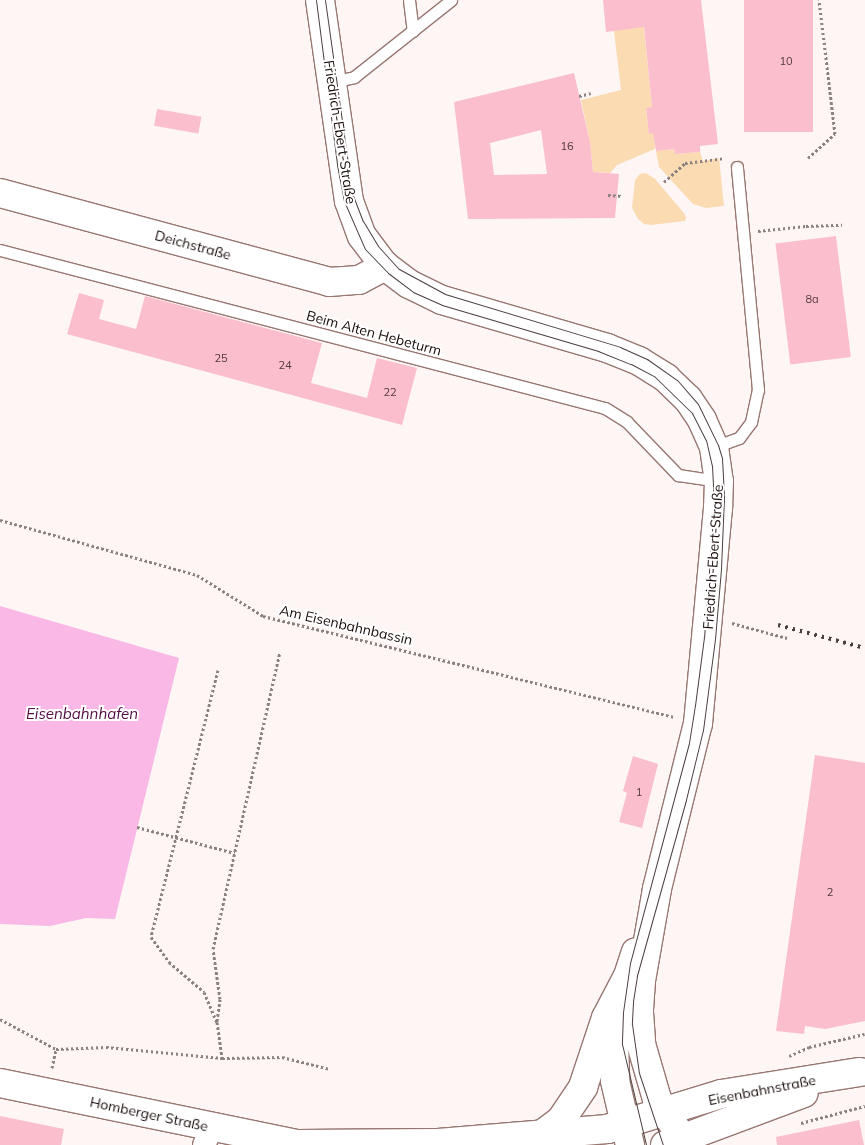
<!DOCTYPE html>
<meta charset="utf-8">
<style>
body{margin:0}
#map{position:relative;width:865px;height:1145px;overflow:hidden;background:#fef6f5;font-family:Mulish,sans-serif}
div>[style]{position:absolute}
.green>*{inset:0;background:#fadbb2}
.water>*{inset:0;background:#fab8e6}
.building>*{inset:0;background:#fbbecd;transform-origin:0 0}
.path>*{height:3px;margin-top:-1.5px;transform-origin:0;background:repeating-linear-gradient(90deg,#8b8180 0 2.5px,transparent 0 5px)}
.roads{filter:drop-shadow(1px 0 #987671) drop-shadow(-1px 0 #987671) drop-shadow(0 1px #987671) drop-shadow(0 -1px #987671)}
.service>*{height:11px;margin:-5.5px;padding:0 5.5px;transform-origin:5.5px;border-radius:5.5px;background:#fff}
.minor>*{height:22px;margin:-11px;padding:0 11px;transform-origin:11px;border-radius:11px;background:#fff}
.tertiary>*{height:28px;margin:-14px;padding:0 14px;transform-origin:14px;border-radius:14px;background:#fff}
.secondary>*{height:28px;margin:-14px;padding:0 14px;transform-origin:14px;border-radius:14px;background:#fff}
.primary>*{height:28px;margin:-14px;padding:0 14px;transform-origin:14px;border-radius:14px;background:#fff}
.tram>*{height:1px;margin:-0.5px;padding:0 0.5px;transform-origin:0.5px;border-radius:0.5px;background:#4b3f3e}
.rail>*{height:4px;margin-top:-2px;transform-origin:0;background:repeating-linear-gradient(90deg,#4b3f3e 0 2.5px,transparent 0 7.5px)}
span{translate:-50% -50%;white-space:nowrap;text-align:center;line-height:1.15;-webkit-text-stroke:4px #fff;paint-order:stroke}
.number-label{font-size:11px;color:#51383b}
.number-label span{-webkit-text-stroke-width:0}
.street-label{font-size:14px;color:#180b0a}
.water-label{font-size:15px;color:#530c45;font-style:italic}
</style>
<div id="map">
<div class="green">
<i style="clip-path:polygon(641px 0,652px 107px,646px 109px,649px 133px,654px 133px,655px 149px,617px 165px,610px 173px,593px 172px,590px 142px,581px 100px,621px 90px,614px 31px)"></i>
<i style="clip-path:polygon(674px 149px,675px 154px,700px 152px,703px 161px,719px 158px,724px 206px,706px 208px,693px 204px,659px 167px,656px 151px)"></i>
<i style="clip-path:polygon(646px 173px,655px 179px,684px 213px,686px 218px,685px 221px,651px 225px,644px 224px,638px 219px,632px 208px,635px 180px,640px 174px)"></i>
</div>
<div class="water">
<i style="clip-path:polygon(0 606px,179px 658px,115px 919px,86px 918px,50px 926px,0 924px)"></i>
</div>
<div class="building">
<i style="clip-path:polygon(603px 0,701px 0,718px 144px,700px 146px,700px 152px,675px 154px,674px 149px,656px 151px,653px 133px,649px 134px,646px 108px,652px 107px,644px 27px,606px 32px)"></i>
<i style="left:744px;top:0;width:69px;height:132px"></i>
<i style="clip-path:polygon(evenodd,574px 73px,590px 142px,593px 172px,619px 174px,615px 218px,468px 219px,454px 102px,574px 73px,541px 130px,547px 174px,494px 175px,490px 143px,541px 130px)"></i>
<i style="left:157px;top:109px;width:45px;height:17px;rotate:10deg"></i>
<i style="left:836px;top:236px;width:122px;height:61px;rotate:83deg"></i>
<i style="clip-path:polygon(79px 293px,104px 300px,99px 319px,136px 329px,145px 296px,322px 343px,311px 383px,367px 398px,377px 358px,417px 368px,402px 425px,67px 334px)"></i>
<i style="clip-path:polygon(815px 755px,865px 763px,865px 1021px,825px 1029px,805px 1026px,804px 1034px,776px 1031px)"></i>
<i style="clip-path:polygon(633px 756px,658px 764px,642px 828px,619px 822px,627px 793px,623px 791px)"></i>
<i style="clip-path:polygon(0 1116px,64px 1129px,61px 1145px,0 1145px)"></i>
<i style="clip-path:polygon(859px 1120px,864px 1145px,777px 1145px,776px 1137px)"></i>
</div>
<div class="path">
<i style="left:579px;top:96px;width:12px;rotate:-14deg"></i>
<i style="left:808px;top:158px;width:36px;rotate:-42deg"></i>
<i style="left:835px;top:134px;width:135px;rotate:-96.8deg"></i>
<i style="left:664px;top:182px;width:28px;rotate:-42deg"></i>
<i style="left:685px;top:163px;width:38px;rotate:-7deg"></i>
<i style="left:608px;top:195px;width:14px;rotate:4deg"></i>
<i style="left:758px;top:231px;width:48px;rotate:-5.9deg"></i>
<i style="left:806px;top:226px;width:36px;rotate:-2deg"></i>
<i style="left:0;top:520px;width:205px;rotate:15.6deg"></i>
<i style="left:197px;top:575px;width:78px;rotate:31.8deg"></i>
<i style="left:263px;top:616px;width:424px;rotate:13.8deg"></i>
<i style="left:732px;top:623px;width:57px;rotate:15.3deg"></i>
<i style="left:218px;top:670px;width:275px;rotate:104.1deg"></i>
<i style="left:151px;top:937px;width:31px;rotate:54deg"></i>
<i style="left:169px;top:962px;width:46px;rotate:40.6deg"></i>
<i style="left:204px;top:992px;width:33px;rotate:67deg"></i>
<i style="left:217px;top:1022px;width:36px;rotate:82deg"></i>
<i style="left:137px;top:827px;width:101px;rotate:14.9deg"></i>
<i style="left:0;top:1019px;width:64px;rotate:28.2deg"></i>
<i style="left:56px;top:1049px;width:50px;rotate:-2.3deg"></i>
<i style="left:106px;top:1047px;width:117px;rotate:5.4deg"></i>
<i style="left:222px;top:1058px;width:60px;rotate:-1deg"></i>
<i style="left:282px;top:1057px;width:49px;rotate:14deg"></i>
<i style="left:217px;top:1021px;width:22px;rotate:-82deg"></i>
<i style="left:220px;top:999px;width:50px;rotate:-98deg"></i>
<i style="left:213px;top:949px;width:304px;rotate:-77.3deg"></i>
<i style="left:789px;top:1056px;width:22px;rotate:-24deg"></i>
<i style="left:809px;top:1047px;width:57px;rotate:-13.1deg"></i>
<i style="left:52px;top:1068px;width:19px;rotate:-78deg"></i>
<i style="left:801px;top:1123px;width:66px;rotate:-14.9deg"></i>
</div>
<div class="roads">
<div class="service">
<i style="left:409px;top:0;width:31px;rotate:83deg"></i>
<i style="left:331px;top:82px;width:24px;rotate:-12deg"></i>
<i style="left:354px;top:77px;width:124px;rotate:-38.4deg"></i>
<i style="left:0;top:250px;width:625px;rotate:14.64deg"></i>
<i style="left:605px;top:408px;width:26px;rotate:32deg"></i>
<i style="left:627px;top:422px;width:74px;rotate:46.1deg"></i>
<i style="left:678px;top:475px;width:40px;rotate:8.5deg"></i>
<i style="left:714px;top:447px;width:27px;rotate:-20deg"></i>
<i style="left:739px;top:438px;width:20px;rotate:-53deg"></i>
<i style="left:751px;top:422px;width:33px;rotate:-78deg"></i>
<i style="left:758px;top:390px;width:224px;rotate:-95.4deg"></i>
</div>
<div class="minor">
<i style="left:204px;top:1145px;width:19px;rotate:-65deg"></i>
</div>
<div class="tertiary">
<i style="left:0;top:193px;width:341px;rotate:15.1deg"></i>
<i style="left:329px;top:282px;width:30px;rotate:-4deg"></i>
<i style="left:359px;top:280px;width:30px;rotate:-28deg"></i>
</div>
<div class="secondary">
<i style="left:320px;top:0;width:203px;rotate:81.8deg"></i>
<i style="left:349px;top:201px;width:37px;rotate:70deg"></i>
<i style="left:362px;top:236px;width:38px;rotate:53deg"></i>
<i style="left:385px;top:266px;width:30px;rotate:37deg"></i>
<i style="left:409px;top:284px;width:37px;rotate:26deg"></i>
<i style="left:442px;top:300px;width:172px;rotate:16.2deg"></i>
<i style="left:607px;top:348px;width:35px;rotate:22deg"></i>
<i style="left:639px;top:361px;width:32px;rotate:32deg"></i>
<i style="left:666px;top:378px;width:30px;rotate:44deg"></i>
<i style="left:688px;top:399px;width:25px;rotate:56deg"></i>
<i style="left:702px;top:420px;width:30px;rotate:66deg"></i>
<i style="left:714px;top:447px;width:34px;rotate:82deg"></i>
<i style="left:719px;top:481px;width:27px;rotate:92deg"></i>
<i style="left:718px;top:508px;width:216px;rotate:95.3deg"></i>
<i style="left:698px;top:723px;width:171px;rotate:103.9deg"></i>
<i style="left:657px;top:889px;width:93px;rotate:99.9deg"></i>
<i style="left:641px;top:981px;width:31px;rotate:94deg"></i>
<i style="left:639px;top:1012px;width:32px;rotate:86deg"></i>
<i style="left:641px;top:1044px;width:57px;rotate:73.8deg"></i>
<i style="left:657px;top:1099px;width:46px;rotate:57.3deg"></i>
<i style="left:617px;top:1018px;width:25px;rotate:97deg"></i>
<i style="left:614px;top:1043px;width:38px;rotate:88deg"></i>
<i style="left:615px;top:1081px;width:66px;rotate:76.8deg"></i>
<i style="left:540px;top:1136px;width:26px;rotate:-37deg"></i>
<i style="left:561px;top:1120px;width:40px;rotate:-56deg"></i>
<i style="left:583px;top:1087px;width:73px;rotate:-71.6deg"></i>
<i style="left:606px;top:1018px;width:47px;rotate:-62.4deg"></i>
<i style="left:628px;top:976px;width:25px;rotate:-72deg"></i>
</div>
<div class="primary">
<i style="left:0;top:1083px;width:309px;rotate:11.6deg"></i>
<i style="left:298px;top:1144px;width:140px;rotate:-0.4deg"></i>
<i style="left:438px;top:1143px;width:170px;rotate:-4.7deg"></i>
<i style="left:607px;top:1129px;width:119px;rotate:-17.1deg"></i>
<i style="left:721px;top:1094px;width:141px;rotate:-9deg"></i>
<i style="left:665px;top:1145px;width:148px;rotate:-20.5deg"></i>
</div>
</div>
<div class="tram">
<i style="left:316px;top:0;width:166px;rotate:82.7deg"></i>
<i style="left:337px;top:165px;width:37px;rotate:79deg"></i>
<i style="left:344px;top:201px;width:52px;rotate:66.4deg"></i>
<i style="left:365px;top:249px;width:33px;rotate:46deg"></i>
<i style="left:388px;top:273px;width:31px;rotate:37deg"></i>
<i style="left:413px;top:292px;width:32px;rotate:24deg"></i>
<i style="left:442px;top:305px;width:163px;rotate:16.4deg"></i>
<i style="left:598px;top:351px;width:35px;rotate:22deg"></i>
<i style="left:631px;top:364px;width:27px;rotate:28deg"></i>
<i style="left:655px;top:377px;width:52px;rotate:44.2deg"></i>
<i style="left:692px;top:413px;width:30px;rotate:63deg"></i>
<i style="left:706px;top:440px;width:27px;rotate:77deg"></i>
<i style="left:712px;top:466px;width:39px;rotate:87deg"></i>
<i style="left:714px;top:505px;width:132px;rotate:94.3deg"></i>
<i style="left:704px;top:637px;width:69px;rotate:97.5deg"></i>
<i style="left:695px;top:705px;width:38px;rotate:99deg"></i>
<i style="left:689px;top:743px;width:228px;rotate:105deg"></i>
<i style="left:630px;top:963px;width:49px;rotate:98.1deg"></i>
<i style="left:623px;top:1012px;width:32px;rotate:92deg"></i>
<i style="left:622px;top:1044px;width:104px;rotate:76.6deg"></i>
<i style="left:325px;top:0;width:195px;rotate:82deg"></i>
<i style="left:352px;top:193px;width:30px;rotate:69deg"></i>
<i style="left:363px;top:221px;width:29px;rotate:59deg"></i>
<i style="left:378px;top:246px;width:31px;rotate:48deg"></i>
<i style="left:399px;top:269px;width:52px;rotate:28.5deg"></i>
<i style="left:445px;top:294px;width:183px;rotate:16.8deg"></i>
<i style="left:620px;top:347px;width:30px;rotate:24deg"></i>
<i style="left:647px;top:359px;width:38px;rotate:35deg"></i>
<i style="left:678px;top:381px;width:30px;rotate:49deg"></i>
<i style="left:698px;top:404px;width:46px;rotate:64deg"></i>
<i style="left:718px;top:445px;width:14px;rotate:73deg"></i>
<i style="left:722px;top:458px;width:39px;rotate:87deg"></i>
<i style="left:724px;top:497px;width:72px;rotate:92.4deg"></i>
<i style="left:721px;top:569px;width:70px;rotate:94.9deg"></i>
<i style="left:715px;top:639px;width:92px;rotate:97.5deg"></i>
<i style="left:703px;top:730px;width:72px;rotate:103.7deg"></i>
<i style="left:686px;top:800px;width:183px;rotate:105.6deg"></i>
<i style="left:637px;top:976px;width:26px;rotate:99deg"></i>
<i style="left:633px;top:1002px;width:22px;rotate:93deg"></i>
<i style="left:632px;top:1024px;width:49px;rotate:81.9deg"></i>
<i style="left:639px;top:1073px;width:76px;rotate:71.6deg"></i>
</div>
<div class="rail">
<i style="left:778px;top:625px;width:90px;rotate:14.8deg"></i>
</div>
<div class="number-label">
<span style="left:786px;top:61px">10</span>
<span style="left:567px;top:146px">16</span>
<span style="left:812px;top:299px">8a</span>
<span style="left:221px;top:358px">25</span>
<span style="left:285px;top:365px">24</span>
<span style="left:390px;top:392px">22</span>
<span style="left:639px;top:792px">1</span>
<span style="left:830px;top:892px">2</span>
</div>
<div class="street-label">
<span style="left:340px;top:132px;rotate:81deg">Friedrich-Ebert-Straße</span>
<span style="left:193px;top:245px;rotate:15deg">Deichstraße</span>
<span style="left:374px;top:333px;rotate:15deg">Beim Alten Hebeturm</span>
<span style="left:713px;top:557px;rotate:-86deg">Friedrich-Ebert-Straße</span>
<span style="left:346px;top:625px;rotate:13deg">Am Eisenbahnbassin</span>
<span style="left:762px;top:1090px;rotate:-11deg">Eisenbahnstraße</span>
<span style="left:149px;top:1114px;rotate:12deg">Homberger Straße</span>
</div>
<div class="water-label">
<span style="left:82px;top:714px">Eisenbahnhafen</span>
</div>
</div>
